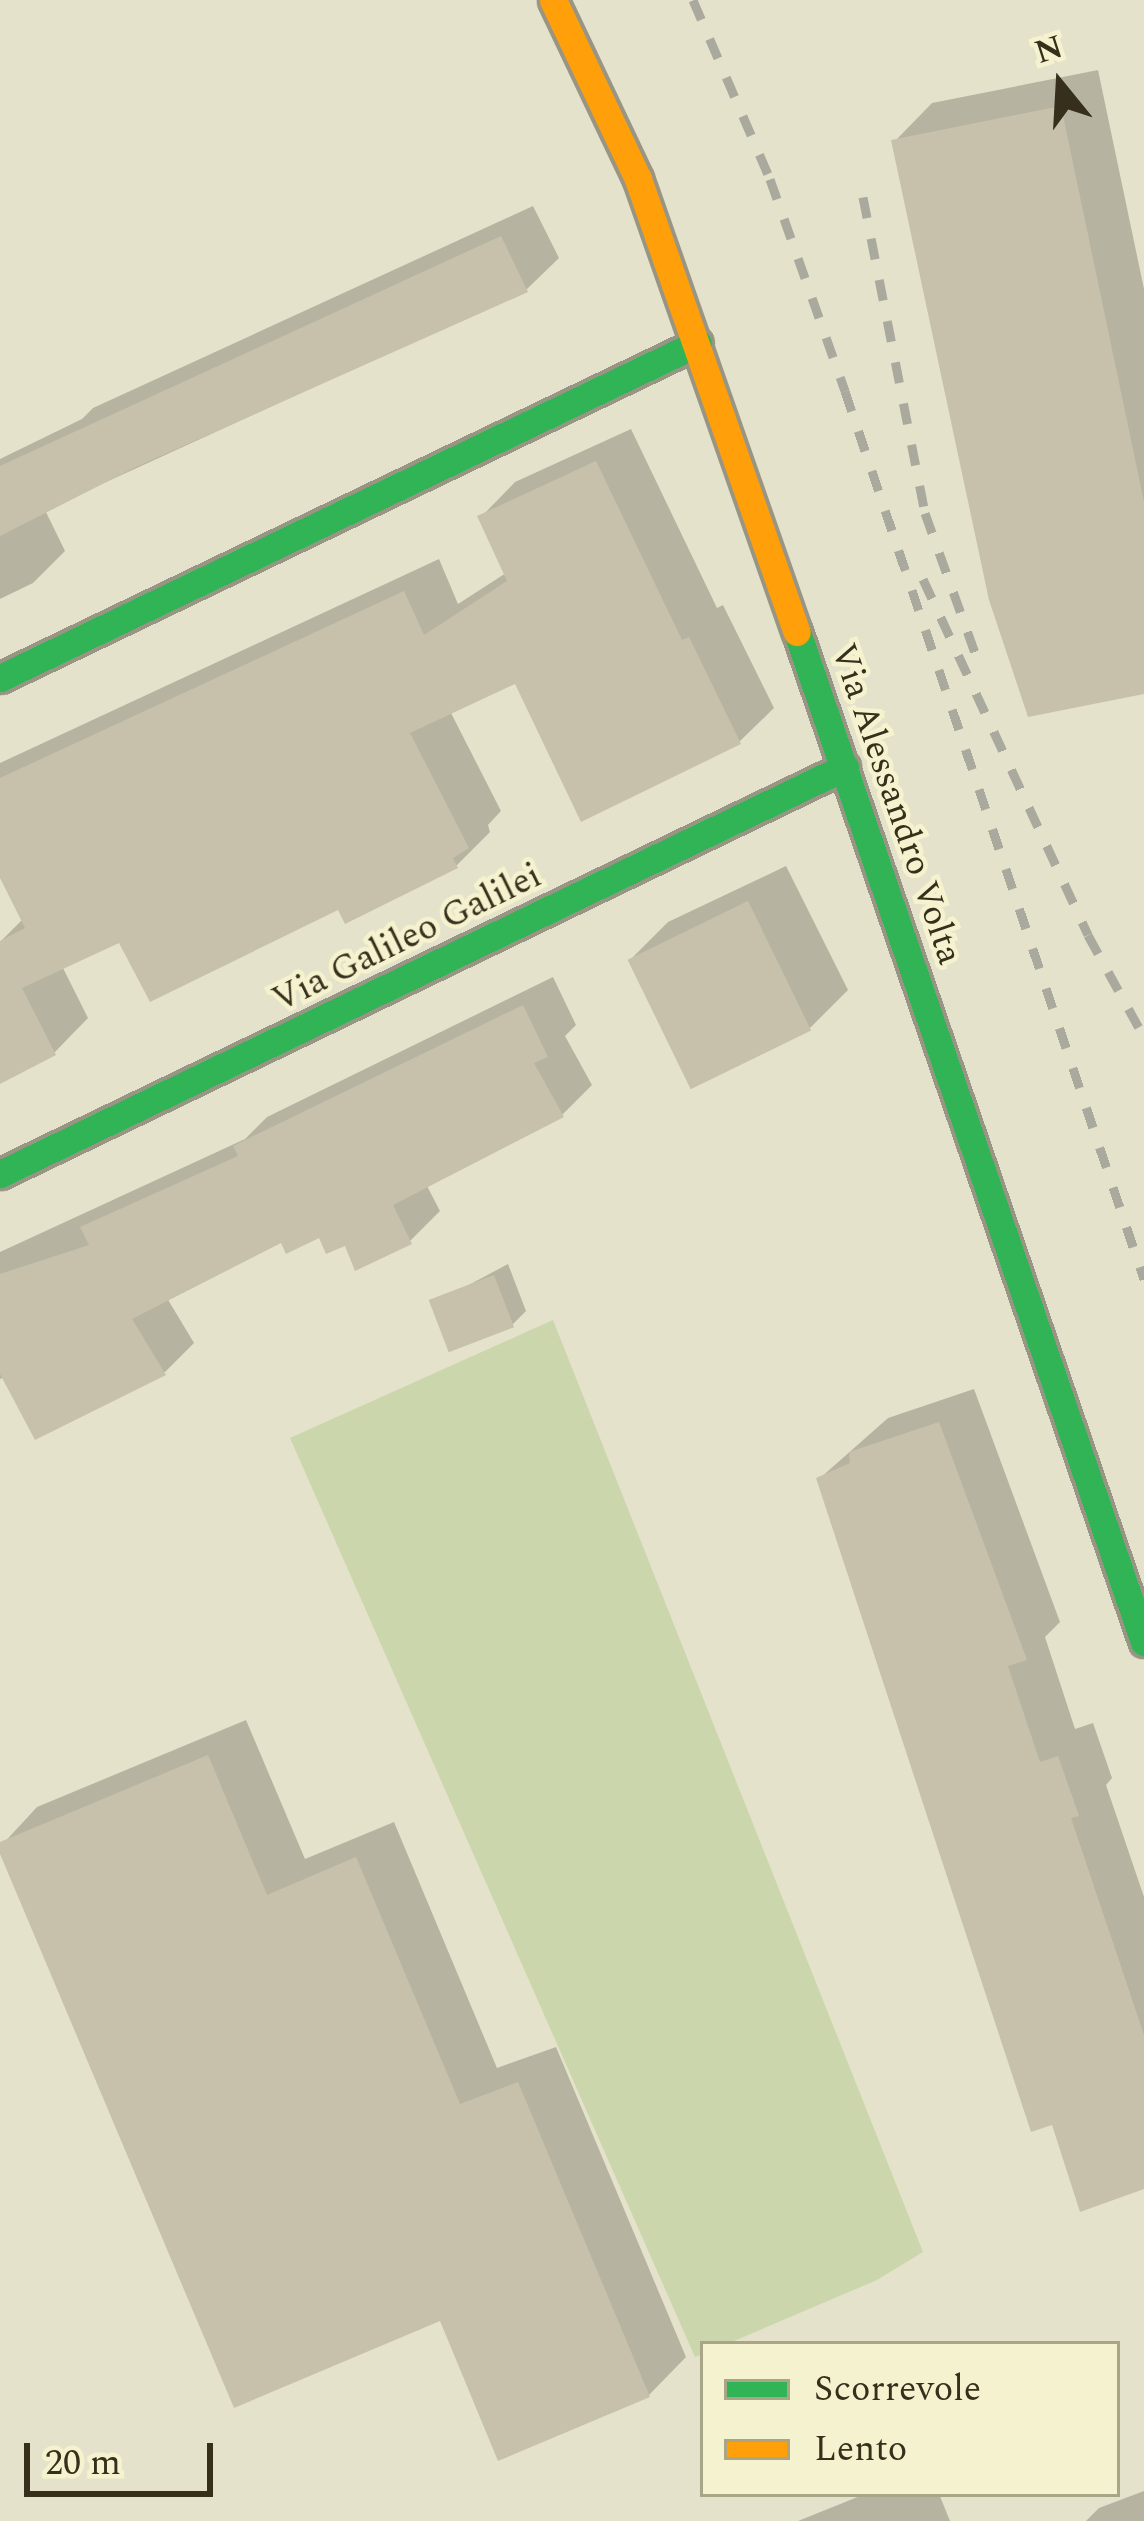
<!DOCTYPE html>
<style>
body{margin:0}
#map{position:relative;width:1144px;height:2521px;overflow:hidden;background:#e4e2ca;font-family:Spectral,serif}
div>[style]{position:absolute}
.green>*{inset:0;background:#ccd6ac}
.shadow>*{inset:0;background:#0003}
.building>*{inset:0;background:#c7c1ab;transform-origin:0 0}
.roads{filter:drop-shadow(3px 0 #989584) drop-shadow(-3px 0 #989584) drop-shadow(0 3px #989584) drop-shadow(0 -3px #989584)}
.fast>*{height:27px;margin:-13.5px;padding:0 13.5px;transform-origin:13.5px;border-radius:13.5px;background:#30b455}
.slow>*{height:27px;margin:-13.5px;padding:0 13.5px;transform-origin:13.5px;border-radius:13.5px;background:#ff9f0a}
.rail>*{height:9px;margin-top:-4.5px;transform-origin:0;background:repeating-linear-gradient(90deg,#aaa99d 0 21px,transparent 0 42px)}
span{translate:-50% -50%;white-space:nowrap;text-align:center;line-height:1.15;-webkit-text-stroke:9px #f5f3cf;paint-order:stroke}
.street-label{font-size:36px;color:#362f1c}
.legend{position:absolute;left:700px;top:2341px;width:420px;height:156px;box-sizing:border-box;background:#f5f3cf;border:3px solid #a9a587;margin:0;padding:15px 21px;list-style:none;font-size:36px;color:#362f1c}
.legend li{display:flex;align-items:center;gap:24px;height:60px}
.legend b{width:60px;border:3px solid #a9a587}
.north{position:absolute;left:1000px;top:24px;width:120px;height:120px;-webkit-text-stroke:9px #f5f3cf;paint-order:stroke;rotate:342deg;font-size:33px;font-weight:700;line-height:48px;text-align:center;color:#362f1c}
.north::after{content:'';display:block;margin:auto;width:42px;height:54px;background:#362f1c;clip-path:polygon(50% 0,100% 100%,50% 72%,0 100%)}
.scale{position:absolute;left:24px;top:2443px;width:189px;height:54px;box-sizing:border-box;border:6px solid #362f1c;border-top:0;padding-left:15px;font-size:36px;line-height:42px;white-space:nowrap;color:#362f1c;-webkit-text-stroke:9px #f5f3cf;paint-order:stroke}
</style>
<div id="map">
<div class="green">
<i style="clip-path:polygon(553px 1320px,923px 2252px,877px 2280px,727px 2344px,703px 2344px,703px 2354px,695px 2357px,290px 1438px)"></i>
</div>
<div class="shadow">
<i style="clip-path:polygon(1098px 70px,1144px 289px,1144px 690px,895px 141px,932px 103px)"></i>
<i style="clip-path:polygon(533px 206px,559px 258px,526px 290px,45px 510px,65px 551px,33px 583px,0 599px,0 459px,82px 419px,93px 408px)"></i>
<i style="clip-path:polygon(631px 429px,717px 608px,723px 605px,774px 708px,739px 742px,516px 680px,450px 711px,501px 811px,488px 825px,490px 832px,456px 866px,339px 906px,121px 939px,62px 966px,88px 1018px,54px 1053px,0 1081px,0 942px,23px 919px,0 871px,0 763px,439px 559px,458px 604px,506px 573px,481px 517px,515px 482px)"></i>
<i style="clip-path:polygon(786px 866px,848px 990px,811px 1027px,693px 1084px,631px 959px,668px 922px)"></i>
<i style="clip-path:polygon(553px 977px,576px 1025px,565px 1036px,592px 1085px,562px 1115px,426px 1184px,440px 1211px,410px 1241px,321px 1234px,282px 1239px,167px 1298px,194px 1343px,165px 1372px,36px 1436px,5px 1377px,0 1379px,0 1252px,245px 1139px,267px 1117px)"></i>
<i style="clip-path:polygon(508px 1264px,526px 1311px,512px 1325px,436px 1308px,450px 1295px)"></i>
<i style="clip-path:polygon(974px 1389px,1060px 1622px,1045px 1637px,1075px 1729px,1093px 1723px,1112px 1778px,1106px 1785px,1144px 1897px,1144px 2186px,1054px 2121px,819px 1479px,888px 1418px)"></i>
<i style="clip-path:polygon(246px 1720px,305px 1859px,394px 1822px,497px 2068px,556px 2047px,686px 2357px,649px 2395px,441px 2317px,0 1847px,37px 1807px)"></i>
<i style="clip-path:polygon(1144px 2491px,1144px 2521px,1086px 2521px,1099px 2508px)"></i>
<i style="clip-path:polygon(865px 2494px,939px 2494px,950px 2521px,798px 2521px)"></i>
</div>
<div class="building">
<i style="clip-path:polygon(1061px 106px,1144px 502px,1144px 694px,1028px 717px,989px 600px,891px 140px)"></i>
<i style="clip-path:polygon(501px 236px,528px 292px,136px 467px,0 536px,0 466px)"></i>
<i style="clip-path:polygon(596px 461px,682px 640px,689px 637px,741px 744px,581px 822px,515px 684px,410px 733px,469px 848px,453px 858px,458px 868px,345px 924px,338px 910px,150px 1002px,119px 943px,22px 988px,56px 1055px,0 1084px,0 941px,25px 928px,0 878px,0 778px,404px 591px,424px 635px,507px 581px,477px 516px)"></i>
<i style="left:748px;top:901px;width:144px;height:134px;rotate:64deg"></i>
<i style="clip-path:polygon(523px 1005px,548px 1057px,534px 1063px,564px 1117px,393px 1205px,412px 1244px,355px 1271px,345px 1246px,326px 1254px,319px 1238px,286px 1254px,281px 1243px,132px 1319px,166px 1375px,35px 1440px,0 1374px,0 1274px,89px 1245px,80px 1227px,238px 1156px,233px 1146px)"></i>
<i style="left:494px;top:1275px;width:56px;height:70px;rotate:69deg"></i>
<i style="clip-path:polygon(939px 1422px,1027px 1660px,1008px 1666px,1040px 1762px,1058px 1756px,1079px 1816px,1071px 1818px,1144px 2035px,1144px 2189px,1080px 2212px,1052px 2125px,1031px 2132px,816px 1478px,850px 1463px,849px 1452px)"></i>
<i style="clip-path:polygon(208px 1755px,267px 1895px,356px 1857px,460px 2104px,518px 2082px,650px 2397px,498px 2461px,440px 2321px,234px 2408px,0 1854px,0 1842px)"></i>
</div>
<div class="roads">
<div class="fast">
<i style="left:797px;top:632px;width:1068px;rotate:71.04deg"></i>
<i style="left:0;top:678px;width:774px;rotate:-25.64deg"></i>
<i style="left:0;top:1174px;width:938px;rotate:-25.72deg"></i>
</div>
<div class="slow">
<i style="left:553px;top:0;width:198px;rotate:64.6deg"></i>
<i style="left:638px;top:179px;width:480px;rotate:70.7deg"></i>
</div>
</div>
<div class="rail">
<i style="left:693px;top:0;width:195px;rotate:66.7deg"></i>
<i style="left:770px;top:179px;width:225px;rotate:70.5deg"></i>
<i style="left:845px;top:391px;width:937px;rotate:71.39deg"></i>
<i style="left:863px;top:197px;width:322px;rotate:78.9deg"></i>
<i style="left:925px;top:513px;width:149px;rotate:70.3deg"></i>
<i style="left:923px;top:579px;width:392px;rotate:65.1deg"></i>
<i style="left:1088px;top:935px;width:116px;rotate:61.2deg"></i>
</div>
<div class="street-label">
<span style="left:896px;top:804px;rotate:71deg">Via Alessandro Volta</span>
<span style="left:407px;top:938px;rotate:-26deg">Via Galileo Galilei</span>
</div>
<ul class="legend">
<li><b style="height:15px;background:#30b455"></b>Scorrevole</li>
<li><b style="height:15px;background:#ff9f0a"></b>Lento</li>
</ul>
<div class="north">N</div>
<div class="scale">20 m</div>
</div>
